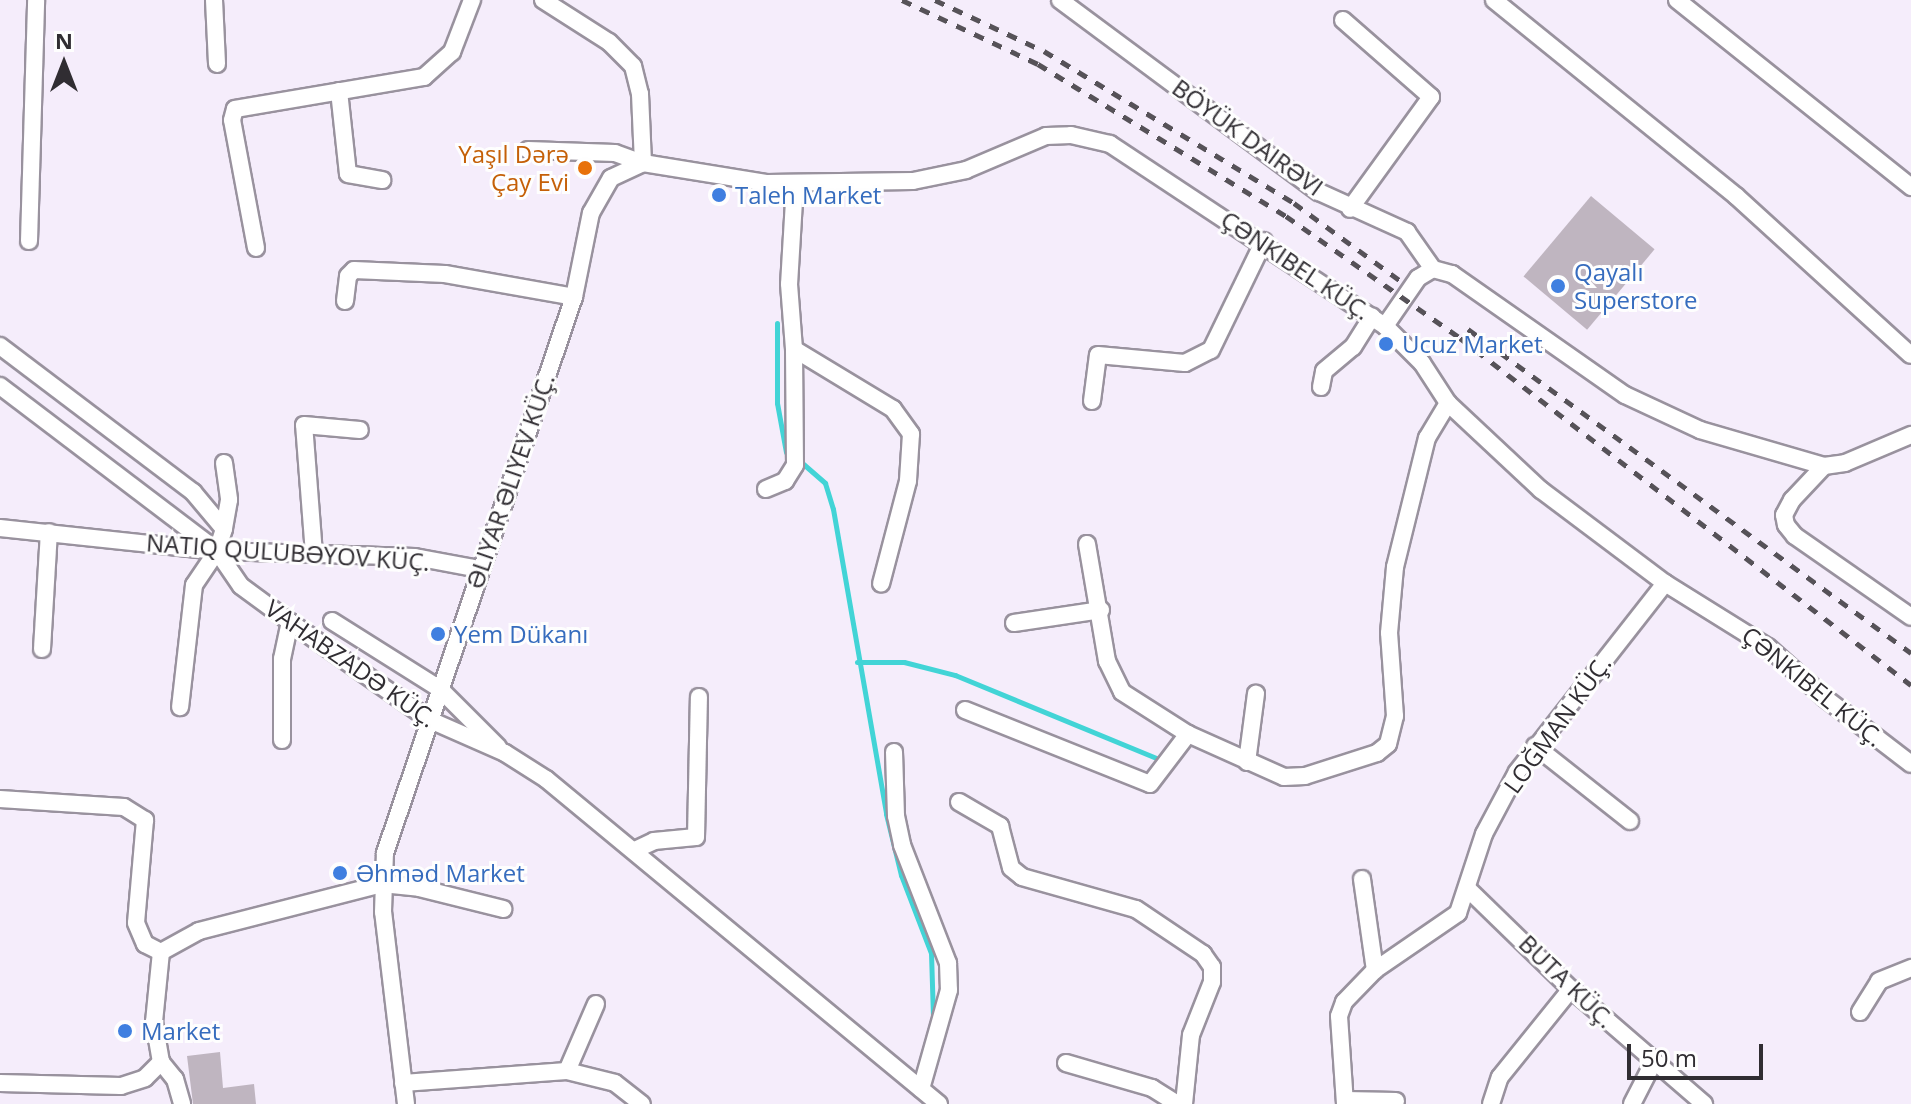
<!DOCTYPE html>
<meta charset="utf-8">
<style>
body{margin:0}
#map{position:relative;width:1911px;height:1104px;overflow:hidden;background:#f5edfb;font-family:"Open Sans",sans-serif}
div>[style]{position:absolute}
.stream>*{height:5px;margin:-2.5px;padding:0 2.5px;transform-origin:2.5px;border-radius:2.5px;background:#42d4d6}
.building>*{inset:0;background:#bfb5c0;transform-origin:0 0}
.roads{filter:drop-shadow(2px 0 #99929e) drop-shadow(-2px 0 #99929e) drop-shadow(0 2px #99929e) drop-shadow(0 -2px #99929e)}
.minor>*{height:16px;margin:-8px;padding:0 8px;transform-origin:8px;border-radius:8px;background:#fff}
.rail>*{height:5px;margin-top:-2.5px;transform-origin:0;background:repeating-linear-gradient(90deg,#565258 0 10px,transparent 0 20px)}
.dots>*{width:22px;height:22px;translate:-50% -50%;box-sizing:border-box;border:4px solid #fefefe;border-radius:50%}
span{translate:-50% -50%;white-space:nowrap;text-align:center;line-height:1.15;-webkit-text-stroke:6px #fefefe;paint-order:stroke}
.street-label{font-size:24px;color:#302d32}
.food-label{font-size:24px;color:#c56008}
.right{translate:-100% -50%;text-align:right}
.shop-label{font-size:24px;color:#366cbe}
.left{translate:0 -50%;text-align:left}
.north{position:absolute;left:24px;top:24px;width:80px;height:80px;-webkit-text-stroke:6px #fefefe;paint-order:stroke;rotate:0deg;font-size:22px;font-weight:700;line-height:32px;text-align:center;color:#302d32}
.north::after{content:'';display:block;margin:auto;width:28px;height:36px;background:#302d32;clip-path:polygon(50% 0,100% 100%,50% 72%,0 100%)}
.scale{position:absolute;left:1627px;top:1044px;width:136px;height:36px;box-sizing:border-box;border:4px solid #302d32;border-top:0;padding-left:10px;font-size:24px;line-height:28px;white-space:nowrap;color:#302d32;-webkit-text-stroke:6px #fefefe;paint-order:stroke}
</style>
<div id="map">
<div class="stream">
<i style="left:777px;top:323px;width:80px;rotate:90deg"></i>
<i style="left:777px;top:403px;width:50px;rotate:79.6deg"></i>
<i style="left:801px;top:462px;width:32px;rotate:41deg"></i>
<i style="left:825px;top:483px;width:27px;rotate:73deg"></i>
<i style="left:833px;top:509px;width:310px;rotate:80.1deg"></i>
<i style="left:886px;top:814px;width:63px;rotate:76.2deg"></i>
<i style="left:901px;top:875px;width:84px;rotate:69deg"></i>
<i style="left:931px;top:953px;width:62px;rotate:88.2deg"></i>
<i style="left:857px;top:662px;width:47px"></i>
<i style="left:904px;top:662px;width:53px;rotate:14.3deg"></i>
<i style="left:955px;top:675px;width:217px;rotate:22.4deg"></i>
</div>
<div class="building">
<i style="left:1591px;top:196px;width:83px;height:105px;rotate:40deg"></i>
<i style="clip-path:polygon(220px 1052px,223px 1088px,254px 1084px,256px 1104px,193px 1104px,187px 1056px)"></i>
</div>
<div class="roads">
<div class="minor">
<i style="left:214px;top:0;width:64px;rotate:87.3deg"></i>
<i style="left:543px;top:0;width:78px;rotate:32.5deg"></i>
<i style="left:609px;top:42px;width:34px;rotate:45deg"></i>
<i style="left:633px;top:66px;width:29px;rotate:76deg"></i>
<i style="left:640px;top:94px;width:69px;rotate:87.5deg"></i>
<i style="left:1060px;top:0;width:322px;rotate:36.6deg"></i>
<i style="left:1319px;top:192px;width:97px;rotate:24.4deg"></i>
<i style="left:1407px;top:232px;width:45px;rotate:54.9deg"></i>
<i style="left:1494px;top:0;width:311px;rotate:39deg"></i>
<i style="left:1736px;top:196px;width:236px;rotate:42.3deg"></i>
<i style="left:1677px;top:0;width:300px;rotate:38.6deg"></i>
<i style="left:1343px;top:20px;width:117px;rotate:41.2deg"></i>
<i style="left:1431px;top:97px;width:138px;rotate:125.9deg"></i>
<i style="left:339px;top:91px;width:83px;rotate:83.8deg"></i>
<i style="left:348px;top:174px;width:35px;rotate:10deg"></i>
<i style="left:528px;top:150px;width:87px;rotate:2deg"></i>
<i style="left:615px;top:153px;width:30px;rotate:20deg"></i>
<i style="left:795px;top:184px;width:100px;rotate:93.4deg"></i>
<i style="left:789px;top:284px;width:65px;rotate:85.6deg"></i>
<i style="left:794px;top:349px;width:116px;rotate:31.2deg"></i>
<i style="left:893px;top:409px;width:31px;rotate:54deg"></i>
<i style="left:911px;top:434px;width:47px;rotate:93.7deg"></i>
<i style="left:908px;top:481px;width:106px;rotate:104.7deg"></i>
<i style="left:29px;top:241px;width:241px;rotate:-88.3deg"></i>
<i style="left:256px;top:248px;width:130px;rotate:-100.6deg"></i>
<i style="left:232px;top:120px;width:11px;rotate:-75deg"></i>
<i style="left:235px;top:109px;width:192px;rotate:-9.6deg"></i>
<i style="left:424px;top:77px;width:38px;rotate:-42deg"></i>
<i style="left:452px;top:52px;width:56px;rotate:-69deg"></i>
<i style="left:1433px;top:269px;width:20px;rotate:15deg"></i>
<i style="left:1452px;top:274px;width:211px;rotate:35deg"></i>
<i style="left:1625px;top:395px;width:83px;rotate:25deg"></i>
<i style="left:1700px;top:430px;width:129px;rotate:16.2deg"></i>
<i style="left:1824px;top:466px;width:21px;rotate:-8deg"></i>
<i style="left:1845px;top:463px;width:72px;rotate:-23deg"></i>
<i style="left:345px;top:301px;width:25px;rotate:-83deg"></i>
<i style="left:348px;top:276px;width:8px;rotate:-45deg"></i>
<i style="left:354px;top:270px;width:91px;rotate:2.5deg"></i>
<i style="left:445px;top:274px;width:131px;rotate:10.1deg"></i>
<i style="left:1385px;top:326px;width:58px;rotate:-55.5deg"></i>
<i style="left:1418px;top:278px;width:17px;rotate:-31deg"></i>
<i style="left:0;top:346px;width:242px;rotate:37.1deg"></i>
<i style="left:193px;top:492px;width:48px;rotate:50deg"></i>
<i style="left:224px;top:529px;width:23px;rotate:108deg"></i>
<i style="left:217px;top:551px;width:41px;rotate:124.1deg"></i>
<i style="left:194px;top:585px;width:123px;rotate:96.5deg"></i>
<i style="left:0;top:386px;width:273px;rotate:37.2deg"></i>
<i style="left:217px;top:551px;width:42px;rotate:55.6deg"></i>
<i style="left:241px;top:586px;width:61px;rotate:36.3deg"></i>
<i style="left:290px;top:622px;width:171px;rotate:35deg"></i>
<i style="left:430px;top:720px;width:82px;rotate:23.7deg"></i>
<i style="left:505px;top:753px;width:49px;rotate:32.4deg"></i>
<i style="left:546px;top:779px;width:510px;rotate:39.59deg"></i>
<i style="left:1321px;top:387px;width:16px;rotate:-79deg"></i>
<i style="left:1324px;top:371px;width:38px;rotate:-40deg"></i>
<i style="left:1353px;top:347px;width:36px;rotate:-58deg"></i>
<i style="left:1092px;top:401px;width:46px;rotate:-82.6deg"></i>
<i style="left:1098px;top:355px;width:87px;rotate:5.3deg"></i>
<i style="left:1185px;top:363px;width:29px;rotate:-27deg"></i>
<i style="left:1211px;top:350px;width:121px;rotate:-64.1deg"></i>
<i style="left:224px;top:463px;width:37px;rotate:82deg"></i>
<i style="left:229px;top:500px;width:29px;rotate:100deg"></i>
<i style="left:1824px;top:466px;width:47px;rotate:133.3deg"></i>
<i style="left:1792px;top:500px;width:17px;rotate:118deg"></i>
<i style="left:1784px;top:515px;width:10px;rotate:79deg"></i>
<i style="left:1786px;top:525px;width:14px;rotate:51deg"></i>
<i style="left:1795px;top:536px;width:141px;rotate:34.9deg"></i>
<i style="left:766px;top:489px;width:21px;rotate:-23deg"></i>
<i style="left:785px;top:481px;width:19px;rotate:-58deg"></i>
<i style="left:795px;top:465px;width:116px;rotate:-90.5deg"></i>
<i style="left:0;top:528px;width:218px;rotate:6.1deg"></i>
<i style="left:217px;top:551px;width:198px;rotate:1.7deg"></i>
<i style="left:415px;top:557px;width:66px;rotate:10.5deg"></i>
<i style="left:1087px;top:544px;width:119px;rotate:80.3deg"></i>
<i style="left:1107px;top:661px;width:34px;rotate:64deg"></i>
<i style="left:1122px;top:692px;width:78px;rotate:32.5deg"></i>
<i style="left:1188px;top:734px;width:105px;rotate:24.1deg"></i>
<i style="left:1284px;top:777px;width:21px;rotate:-3deg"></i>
<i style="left:1305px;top:776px;width:76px;rotate:-17.7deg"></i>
<i style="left:1377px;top:753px;width:14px;rotate:-39deg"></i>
<i style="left:1388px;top:744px;width:29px;rotate:-76deg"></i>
<i style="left:1395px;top:716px;width:83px;rotate:-94.1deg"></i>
<i style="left:1389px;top:633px;width:66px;rotate:-84.8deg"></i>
<i style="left:1395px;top:567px;width:133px;rotate:-76.1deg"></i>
<i style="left:1427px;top:438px;width:41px;rotate:-59deg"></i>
<i style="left:314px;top:554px;width:129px;rotate:-94.4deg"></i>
<i style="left:304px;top:425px;width:56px;rotate:5.1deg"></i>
<i style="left:332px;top:621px;width:128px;rotate:32.2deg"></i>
<i style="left:440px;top:689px;width:82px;rotate:45deg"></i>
<i style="left:1014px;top:623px;width:88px;rotate:-8.5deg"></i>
<i style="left:42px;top:649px;width:117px;rotate:-86.6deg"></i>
<i style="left:965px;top:710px;width:199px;rotate:21.8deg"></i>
<i style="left:1150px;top:784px;width:63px;rotate:-52.8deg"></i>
<i style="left:282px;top:740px;width:81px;rotate:-90deg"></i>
<i style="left:282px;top:659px;width:38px;rotate:-78deg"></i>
<i style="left:1535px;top:746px;width:121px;rotate:38.3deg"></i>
<i style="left:894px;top:752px;width:64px;rotate:88.2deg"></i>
<i style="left:896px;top:816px;width:30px;rotate:78deg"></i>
<i style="left:902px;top:845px;width:127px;rotate:68.7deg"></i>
<i style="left:948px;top:963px;width:27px;rotate:88deg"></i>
<i style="left:949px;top:990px;width:103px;rotate:105.8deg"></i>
<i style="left:1247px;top:762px;width:69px;rotate:-82.5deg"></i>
<i style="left:0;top:799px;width:124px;rotate:3.7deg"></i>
<i style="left:124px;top:807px;width:25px;rotate:32deg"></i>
<i style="left:145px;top:820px;width:103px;rotate:95deg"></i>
<i style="left:136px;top:923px;width:23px;rotate:67deg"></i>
<i style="left:145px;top:944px;width:18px;rotate:27deg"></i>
<i style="left:959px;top:802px;width:48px;rotate:30.3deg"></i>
<i style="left:1000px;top:826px;width:43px;rotate:75.3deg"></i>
<i style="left:1011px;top:868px;width:14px;rotate:39deg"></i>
<i style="left:1022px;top:877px;width:118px;rotate:15.7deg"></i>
<i style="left:1136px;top:909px;width:81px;rotate:33.9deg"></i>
<i style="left:1203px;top:954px;width:16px;rotate:55deg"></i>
<i style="left:1212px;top:967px;width:15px;rotate:90deg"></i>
<i style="left:1212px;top:982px;width:57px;rotate:111.6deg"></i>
<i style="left:1191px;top:1035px;width:69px;rotate:95.8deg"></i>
<i style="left:635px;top:850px;width:21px;rotate:-25deg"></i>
<i style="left:654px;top:841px;width:42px;rotate:-5.4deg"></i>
<i style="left:696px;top:837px;width:140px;rotate:-88.8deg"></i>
<i style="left:1362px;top:879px;width:92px;rotate:81.9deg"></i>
<i style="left:1468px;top:889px;width:144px;rotate:44.2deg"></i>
<i style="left:1571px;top:989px;width:176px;rotate:40.8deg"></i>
<i style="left:1860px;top:1012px;width:36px;rotate:-58deg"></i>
<i style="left:1879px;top:981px;width:35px;rotate:-22deg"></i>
<i style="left:161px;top:1062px;width:22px;rotate:51deg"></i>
<i style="left:175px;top:1079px;width:26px;rotate:74deg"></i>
<i style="left:1066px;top:1063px;width:90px;rotate:16.2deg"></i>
<i style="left:1152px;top:1088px;width:31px;rotate:32deg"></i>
<i style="left:567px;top:1071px;width:73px;rotate:-66.6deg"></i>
<i style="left:0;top:1083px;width:121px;rotate:1.4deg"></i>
<i style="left:121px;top:1086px;width:25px;rotate:-18deg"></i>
<i style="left:145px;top:1078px;width:23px;rotate:-45deg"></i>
<i style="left:161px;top:1062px;width:41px;rotate:-99.9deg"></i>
<i style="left:154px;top:1022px;width:70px;rotate:-84.3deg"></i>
<i style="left:161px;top:952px;width:43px;rotate:-28.9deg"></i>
<i style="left:199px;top:931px;width:189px;rotate:-14.4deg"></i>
<i style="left:382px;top:884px;width:37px;rotate:6deg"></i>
<i style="left:419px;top:888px;width:87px;rotate:14deg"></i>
<i style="left:403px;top:1083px;width:164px;rotate:-4.2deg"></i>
<i style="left:567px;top:1071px;width:49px;rotate:14deg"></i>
<i style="left:615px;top:1083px;width:34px;rotate:38deg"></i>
<i style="left:1345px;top:1100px;width:51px;rotate:1.1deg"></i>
<i style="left:406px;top:1104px;width:193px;rotate:-96.8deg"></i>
<i style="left:383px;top:912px;width:59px;rotate:-88.1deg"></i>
<i style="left:385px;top:853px;width:587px;rotate:-71.23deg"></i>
<i style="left:574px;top:297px;width:86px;rotate:-78.6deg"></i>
<i style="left:591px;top:213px;width:40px;rotate:-60.3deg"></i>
<i style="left:611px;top:178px;width:35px;rotate:-25deg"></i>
<i style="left:643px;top:163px;width:126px;rotate:9.2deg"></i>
<i style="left:767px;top:183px;width:146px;rotate:-0.8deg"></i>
<i style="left:913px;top:181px;width:54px;rotate:-11.7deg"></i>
<i style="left:966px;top:170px;width:87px;rotate:-23deg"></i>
<i style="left:1046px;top:136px;width:25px;rotate:-2deg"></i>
<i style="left:1071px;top:135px;width:40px;rotate:13deg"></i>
<i style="left:1110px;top:144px;width:330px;rotate:33.5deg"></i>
<i style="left:1385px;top:326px;width:52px;rotate:45deg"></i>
<i style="left:1422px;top:363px;width:48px;rotate:57deg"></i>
<i style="left:1448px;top:403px;width:127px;rotate:43.1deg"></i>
<i style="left:1541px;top:490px;width:155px;rotate:36.9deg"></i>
<i style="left:1665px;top:583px;width:121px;rotate:31.9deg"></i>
<i style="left:1768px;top:647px;width:76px;rotate:41.8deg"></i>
<i style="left:1825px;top:698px;width:108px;rotate:37.5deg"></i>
<i style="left:1345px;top:1104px;width:88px;rotate:-93.9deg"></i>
<i style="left:1339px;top:1016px;width:15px;rotate:-70deg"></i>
<i style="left:1344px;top:1002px;width:45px;rotate:-45.9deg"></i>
<i style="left:1375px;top:970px;width:101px;rotate:-34.5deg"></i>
<i style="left:1458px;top:913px;width:83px;rotate:-71.8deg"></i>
<i style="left:1484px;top:834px;width:70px;rotate:-62deg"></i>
<i style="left:1517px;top:772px;width:240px;rotate:-51.9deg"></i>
<i style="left:1491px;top:1104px;width:28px;rotate:-72deg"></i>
<i style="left:1500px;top:1077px;width:113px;rotate:-51.1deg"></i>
<i style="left:1632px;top:1104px;width:48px;rotate:-62.9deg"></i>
</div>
</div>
<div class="rail">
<i style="left:902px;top:0;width:150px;rotate:25.2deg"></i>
<i style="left:1038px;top:64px;width:291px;rotate:31.5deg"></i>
<i style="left:1286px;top:216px;width:213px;rotate:35deg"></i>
<i style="left:1460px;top:338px;width:569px;rotate:37.57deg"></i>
<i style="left:935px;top:0;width:120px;rotate:25.1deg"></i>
<i style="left:1044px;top:51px;width:293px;rotate:31.3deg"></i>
<i style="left:1294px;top:203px;width:139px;rotate:36.2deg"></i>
<i style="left:1468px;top:329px;width:549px;rotate:36.18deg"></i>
</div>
<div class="dots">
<i style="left:585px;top:168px;background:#e8710a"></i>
<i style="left:719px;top:195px;background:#3f7fe0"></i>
<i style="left:1558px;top:286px;background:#3f7fe0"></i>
<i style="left:1386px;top:344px;background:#3f7fe0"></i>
<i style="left:438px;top:634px;background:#3f7fe0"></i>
<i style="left:340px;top:873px;background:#3f7fe0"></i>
<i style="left:125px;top:1031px;background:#3f7fe0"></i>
</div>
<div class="street-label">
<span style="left:1248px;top:137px;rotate:36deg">BÖYÜK DAIRƏVI</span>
<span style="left:1296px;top:265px;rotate:34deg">ÇƏNKIBEL KÜÇ.</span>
<span style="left:510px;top:481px;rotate:-71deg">ƏLIYAR ƏLIYEV KÜÇ.</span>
<span style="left:288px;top:552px;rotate:4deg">NATIQ QULUBƏYOV KÜÇ.</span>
<span style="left:351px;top:663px;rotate:35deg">VAHABZADƏ KÜÇ.</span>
<span style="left:1813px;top:686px;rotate:39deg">ÇƏNKIBEL KÜÇ.</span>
<span style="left:1557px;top:724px;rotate:-54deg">LOĞMAN KÜÇ.</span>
<span style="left:1567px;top:981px;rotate:44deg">BUTA KÜÇ.</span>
</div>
<div class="food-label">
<span class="right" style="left:569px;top:168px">Yaşıl Dərə<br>Çay Evi</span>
</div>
<div class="shop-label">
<span class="left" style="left:735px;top:195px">Taleh Market</span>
<span class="left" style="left:1574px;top:286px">Qayalı<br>Superstore</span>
<span class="left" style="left:1402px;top:344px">Ucuz Market</span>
<span class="left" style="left:454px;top:634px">Yem Dükanı</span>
<span class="left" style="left:356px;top:873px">Əhməd Market</span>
<span class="left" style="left:141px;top:1031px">Market</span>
</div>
<div class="north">N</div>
<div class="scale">50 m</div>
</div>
